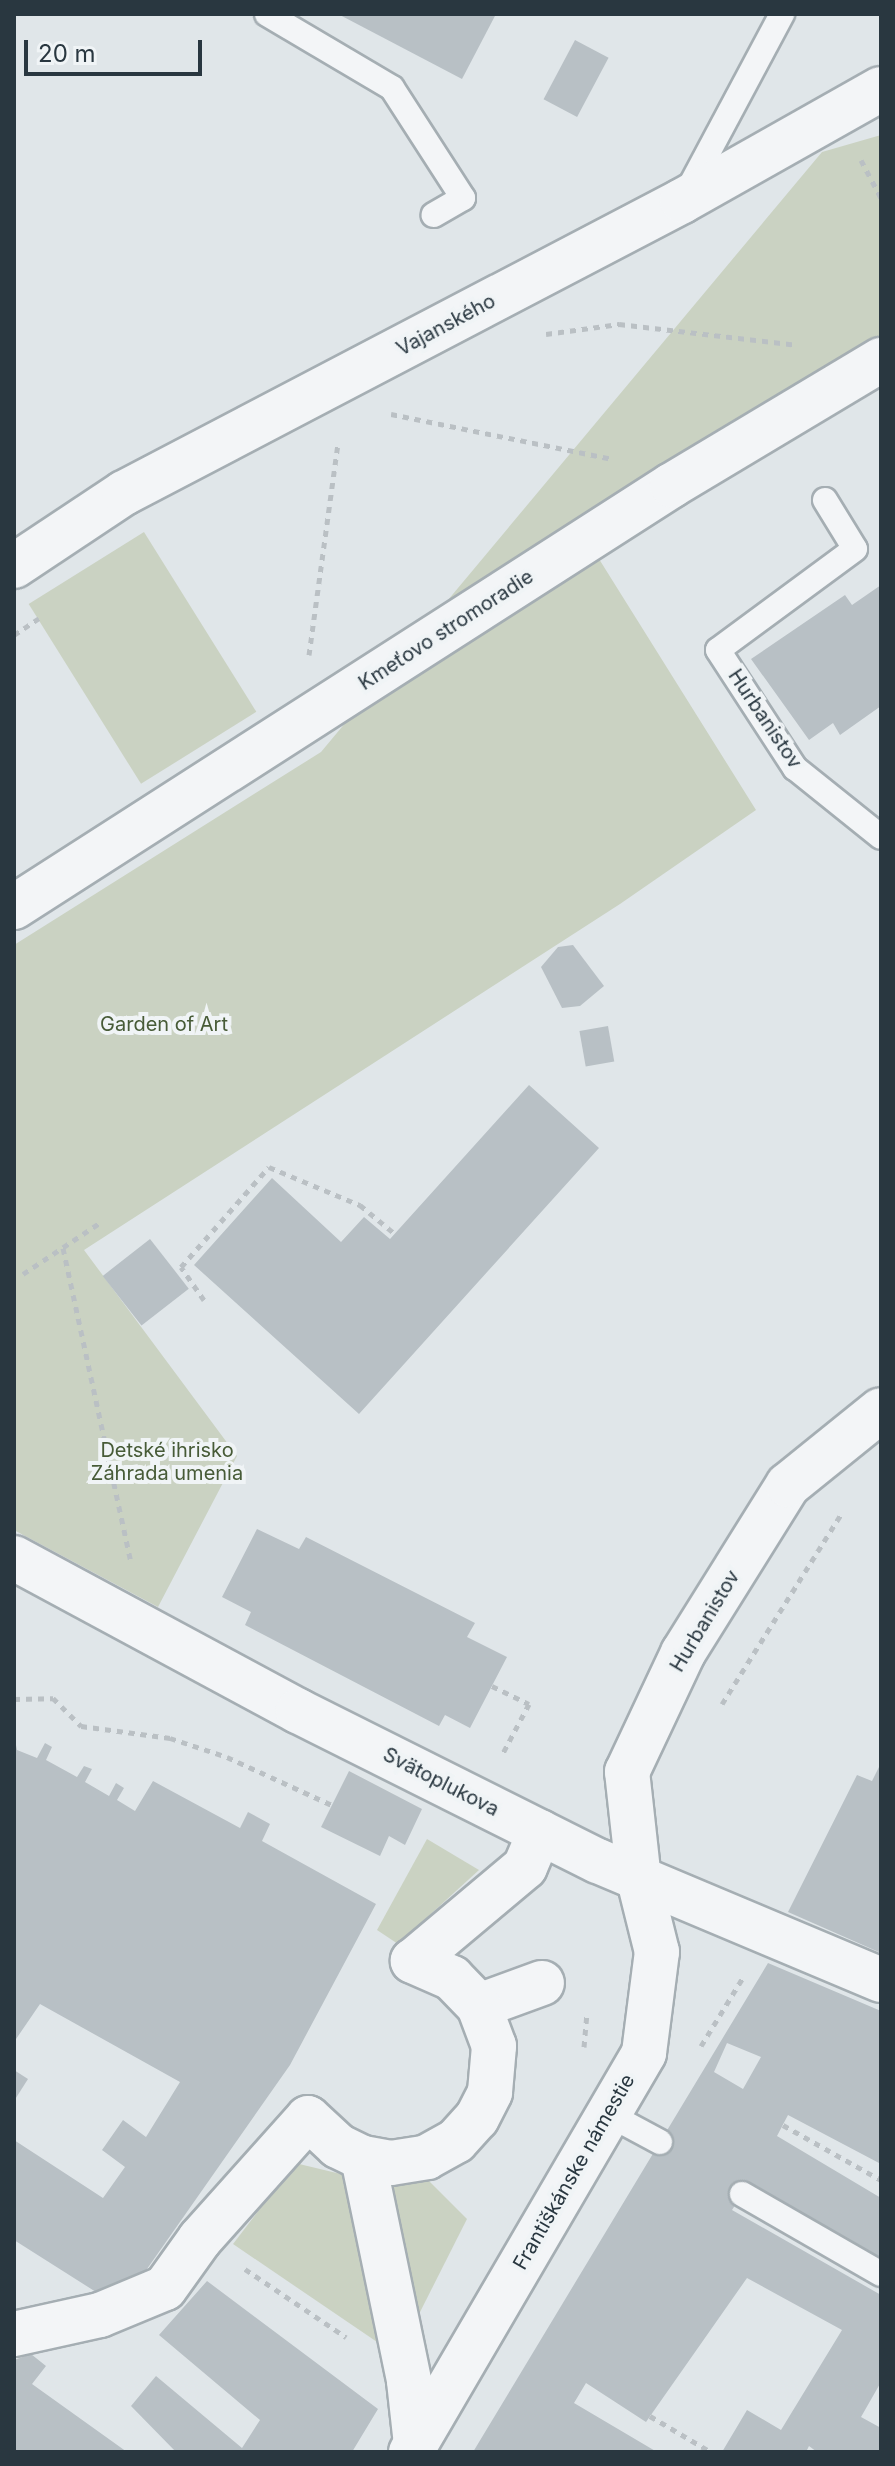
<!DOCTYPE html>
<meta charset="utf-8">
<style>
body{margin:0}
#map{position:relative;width:895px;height:2466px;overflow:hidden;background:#e0e6e9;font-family:Inter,sans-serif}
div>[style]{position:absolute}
.green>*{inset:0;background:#cad2c2;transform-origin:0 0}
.building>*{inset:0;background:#b8c0c5;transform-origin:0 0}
.path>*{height:5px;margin-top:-2.5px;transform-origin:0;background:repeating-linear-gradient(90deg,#bac0c4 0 6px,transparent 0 12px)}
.roads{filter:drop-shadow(2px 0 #a5aeb3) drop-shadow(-2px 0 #a5aeb3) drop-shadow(0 2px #a5aeb3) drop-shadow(0 -2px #a5aeb3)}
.lane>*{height:24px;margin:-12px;padding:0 12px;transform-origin:12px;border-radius:12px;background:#f3f5f7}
.street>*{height:44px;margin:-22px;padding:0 22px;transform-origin:22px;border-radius:22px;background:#f3f5f7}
span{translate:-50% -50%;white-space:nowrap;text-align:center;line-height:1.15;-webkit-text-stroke:8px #f0f4f6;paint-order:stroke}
.street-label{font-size:20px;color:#293740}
.park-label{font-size:20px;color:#475b37}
.frame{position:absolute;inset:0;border:16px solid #293740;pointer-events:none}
.scale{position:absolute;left:24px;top:40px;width:178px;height:36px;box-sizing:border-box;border:4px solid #293740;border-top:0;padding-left:10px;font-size:24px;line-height:28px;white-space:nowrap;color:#293740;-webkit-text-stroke:6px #f0f4f6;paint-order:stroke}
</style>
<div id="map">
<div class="green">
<i style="clip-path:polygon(881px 135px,881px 367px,589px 543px,756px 810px,620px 904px,84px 1250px,237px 1456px,158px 1607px,14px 1530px,14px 945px,321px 752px,822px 152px)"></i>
<i style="left:144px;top:532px;width:212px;height:136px;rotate:58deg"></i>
<i style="clip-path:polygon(427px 1839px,479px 1870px,398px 1944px,377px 1930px)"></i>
<i style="clip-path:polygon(295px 2163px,345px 2175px,380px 2344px,233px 2244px)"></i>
<i style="clip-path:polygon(418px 2170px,467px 2219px,416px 2320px,383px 2181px)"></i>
</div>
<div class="building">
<i style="clip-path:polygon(338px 14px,496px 14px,462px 79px)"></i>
<i style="left:575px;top:40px;width:38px;height:67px;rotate:28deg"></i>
<i style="clip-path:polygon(881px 585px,881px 706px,840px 735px,833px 723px,809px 740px,751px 659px,845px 595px,852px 605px)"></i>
<i style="clip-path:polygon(573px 945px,604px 986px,580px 1006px,562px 1008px,541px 967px,558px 947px)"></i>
<i style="left:608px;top:1026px;width:36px;height:29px;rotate:80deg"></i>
<i style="clip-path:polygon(529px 1085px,599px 1148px,359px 1414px,194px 1265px,272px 1178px,341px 1242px,364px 1217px,390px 1239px)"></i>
<i style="left:150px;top:1239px;width:63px;height:60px;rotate:52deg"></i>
<i style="clip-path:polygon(257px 1529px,299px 1549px,306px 1537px,475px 1623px,467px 1637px,507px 1657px,470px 1728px,445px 1715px,439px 1726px,245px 1625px,251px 1612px,222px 1597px)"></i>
<i style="clip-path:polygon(14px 1735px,17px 1750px,37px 1758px,45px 1743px,52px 1747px,46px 1760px,77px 1777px,84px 1766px,92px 1769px,85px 1782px,109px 1796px,116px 1783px,124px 1788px,117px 1800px,135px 1811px,153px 1781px,240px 1828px,248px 1812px,270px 1824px,262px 1841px,376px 1904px,290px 2065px,128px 2296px,117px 2299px,96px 2292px,14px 2240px,14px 2140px,103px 2198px,125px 2167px,102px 2150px,123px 2120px,146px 2137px,180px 2082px,40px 2004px,14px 2042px)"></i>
<i style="clip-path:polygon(881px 1763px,881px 1953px,788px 1912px,857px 1775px,872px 1781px)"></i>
<i style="clip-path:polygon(349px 1771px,422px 1809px,405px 1845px,389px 1836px,380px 1856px,321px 1827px)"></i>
<i style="clip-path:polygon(evenodd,768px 1963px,881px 2011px,879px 2163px,788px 2115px,777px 2136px,881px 2198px,881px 2264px,749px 2184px,732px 2210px,881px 2295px,881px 2382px,861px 2417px,881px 2428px,881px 2452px,817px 2452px,809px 2446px,806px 2452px,722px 2452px,747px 2410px,781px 2430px,842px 2330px,747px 2278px,646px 2422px,586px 2383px,574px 2403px,657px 2452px,473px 2452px,768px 1963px,727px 2043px,761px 2057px,743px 2089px,714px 2072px,727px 2043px)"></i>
<i style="clip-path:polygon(14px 2070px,28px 2079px,14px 2101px)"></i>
<i style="clip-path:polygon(207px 2281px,378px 2409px,352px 2452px,176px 2452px,131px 2406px,156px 2376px,242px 2448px,260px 2420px,159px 2335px)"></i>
<i style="clip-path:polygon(31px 2354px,46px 2366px,32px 2384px,127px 2452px,14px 2452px,14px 2360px)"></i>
</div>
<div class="path">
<i style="left:861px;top:160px;width:43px;rotate:62.2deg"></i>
<i style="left:546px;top:334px;width:74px;rotate:-7.8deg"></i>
<i style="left:619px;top:324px;width:180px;rotate:6.7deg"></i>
<i style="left:391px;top:414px;width:226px;rotate:11.5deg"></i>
<i style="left:14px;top:635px;width:30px;rotate:-34deg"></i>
<i style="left:309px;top:655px;width:214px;rotate:-82.2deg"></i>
<i style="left:63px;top:1248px;width:321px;rotate:77.8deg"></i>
<i style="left:23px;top:1274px;width:94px;rotate:-33.7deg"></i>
<i style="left:204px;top:1300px;width:40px;rotate:-124.9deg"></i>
<i style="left:181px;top:1267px;width:133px;rotate:-48.7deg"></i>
<i style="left:269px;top:1167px;width:99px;rotate:22.7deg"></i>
<i style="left:360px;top:1205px;width:45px;rotate:39.6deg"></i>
<i style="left:492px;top:1686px;width:41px;rotate:25.9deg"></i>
<i style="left:529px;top:1704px;width:55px;rotate:118deg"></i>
<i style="left:14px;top:1699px;width:39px;rotate:-1deg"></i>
<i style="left:53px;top:1698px;width:40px;rotate:45deg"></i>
<i style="left:81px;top:1726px;width:90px;rotate:7.7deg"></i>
<i style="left:170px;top:1738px;width:60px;rotate:18.4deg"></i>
<i style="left:227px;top:1757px;width:115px;rotate:24.6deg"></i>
<i style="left:722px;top:1704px;width:226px;rotate:-57.9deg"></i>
<i style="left:701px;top:2046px;width:79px;rotate:-58.5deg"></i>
<i style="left:584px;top:2047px;width:34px;rotate:-85deg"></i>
<i style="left:783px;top:2125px;width:112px;rotate:29.3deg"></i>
<i style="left:245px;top:2269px;width:122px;rotate:34deg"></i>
<i style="left:650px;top:2416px;width:71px;rotate:30.5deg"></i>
</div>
<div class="roads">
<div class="lane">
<i style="left:267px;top:14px;width:145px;rotate:30.6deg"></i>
<i style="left:392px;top:88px;width:131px;rotate:57.2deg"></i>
<i style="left:463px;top:198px;width:34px;rotate:150deg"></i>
<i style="left:687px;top:192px;width:202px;rotate:-61.9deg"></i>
<i style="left:825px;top:500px;width:57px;rotate:58.5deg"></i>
<i style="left:855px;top:549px;width:170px;rotate:143.6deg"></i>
<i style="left:718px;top:650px;width:141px;rotate:56.9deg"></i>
<i style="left:795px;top:768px;width:110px;rotate:38.7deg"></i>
<i style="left:608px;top:2114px;width:59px;rotate:28.3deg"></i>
<i style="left:742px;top:2194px;width:160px;rotate:29.9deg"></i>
</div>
<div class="street">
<i style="left:14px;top:566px;width:132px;rotate:-33.6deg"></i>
<i style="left:124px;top:493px;width:630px;rotate:-27.62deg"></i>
<i style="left:682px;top:201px;width:228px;rotate:-29.4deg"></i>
<i style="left:14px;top:907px;width:782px;rotate:-32.67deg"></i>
<i style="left:672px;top:485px;width:244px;rotate:-30.9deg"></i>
<i style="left:14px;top:1558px;width:323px;rotate:28.3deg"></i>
<i style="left:298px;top:1711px;width:335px;rotate:26.6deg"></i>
<i style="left:598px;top:1861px;width:307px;rotate:22.8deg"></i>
<i style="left:413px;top:1961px;width:146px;rotate:-40deg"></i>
<i style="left:525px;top:1867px;width:38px;rotate:-67deg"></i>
<i style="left:479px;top:2006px;width:67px;rotate:-20.1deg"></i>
<i style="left:363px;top:2158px;width:28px;rotate:10deg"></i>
<i style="left:391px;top:2163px;width:36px;rotate:-9deg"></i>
<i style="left:427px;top:2157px;width:33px;rotate:-29deg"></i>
<i style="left:456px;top:2141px;width:31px;rotate:-48deg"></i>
<i style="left:477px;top:2118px;width:29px;rotate:-63deg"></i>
<i style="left:490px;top:2092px;width:46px;rotate:-85deg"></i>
<i style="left:494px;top:2046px;width:43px;rotate:-110.6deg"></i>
<i style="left:479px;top:2006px;width:39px;rotate:-134deg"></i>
<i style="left:452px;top:1978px;width:43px;rotate:-156.4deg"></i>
<i style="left:14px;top:2334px;width:88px;rotate:-12.5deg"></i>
<i style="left:100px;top:2315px;width:70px;rotate:-22.6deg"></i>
<i style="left:165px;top:2288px;width:60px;rotate:-54.5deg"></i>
<i style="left:200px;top:2239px;width:162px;rotate:-48.2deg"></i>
<i style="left:308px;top:2118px;width:41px;rotate:43deg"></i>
<i style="left:338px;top:2146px;width:28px;rotate:26deg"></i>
<i style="left:363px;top:2158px;width:228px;rotate:78.3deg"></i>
<i style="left:409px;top:2381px;width:63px;rotate:83.7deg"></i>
<i style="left:411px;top:2452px;width:462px;rotate:-59.7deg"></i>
<i style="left:644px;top:2053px;width:102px;rotate:-82.7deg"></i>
<i style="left:657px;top:1952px;width:74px;rotate:-104deg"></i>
<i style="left:639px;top:1880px;width:109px;rotate:-96.3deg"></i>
<i style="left:627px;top:1772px;width:132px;rotate:-64.8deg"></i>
<i style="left:683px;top:1653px;width:198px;rotate:-58deg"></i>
<i style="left:788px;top:1485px;width:119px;rotate:-38.9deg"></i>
</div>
</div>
<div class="street-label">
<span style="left:446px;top:325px;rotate:-28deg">Vajanského</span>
<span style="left:446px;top:630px;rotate:-33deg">Kmeťovo stromoradie</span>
<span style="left:765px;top:719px;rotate:56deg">Hurbanistov</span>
<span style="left:705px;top:1621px;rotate:-59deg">Hurbanistov</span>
<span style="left:441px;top:1782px;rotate:27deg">Svätoplukova</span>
<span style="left:574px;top:2172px;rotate:-60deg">Františkánske námestie</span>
</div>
<div class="park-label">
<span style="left:164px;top:1024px">Garden of Art</span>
<span style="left:167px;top:1462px">Detské ihrisko<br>Záhrada umenia</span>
</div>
<div class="frame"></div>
<div class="scale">20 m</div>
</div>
